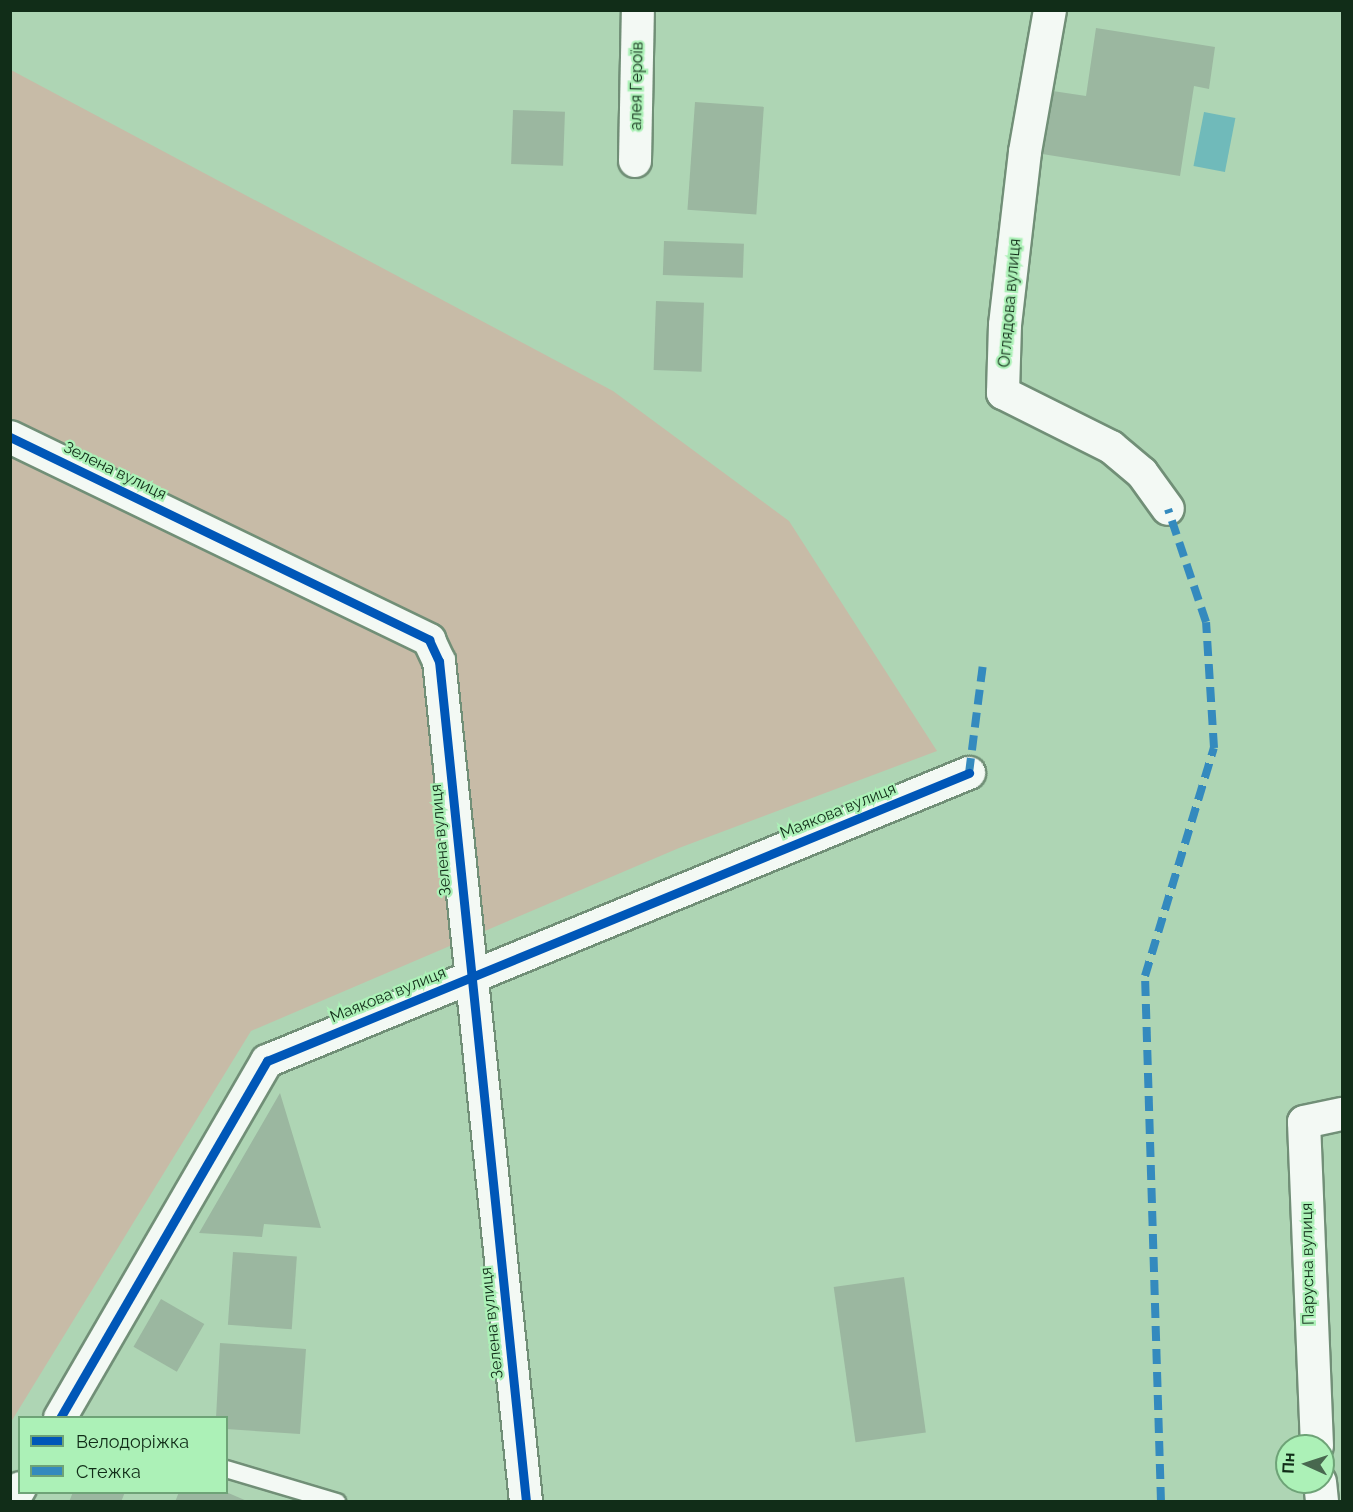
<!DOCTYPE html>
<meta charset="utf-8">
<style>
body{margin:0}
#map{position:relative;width:1353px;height:1512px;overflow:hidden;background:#aed5b4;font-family:Raleway,sans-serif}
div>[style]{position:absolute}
.green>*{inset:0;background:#c7bba7}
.water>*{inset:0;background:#70baba;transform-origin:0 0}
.building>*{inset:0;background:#9bb7a0;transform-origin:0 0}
.roads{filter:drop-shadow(2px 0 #718f77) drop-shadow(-2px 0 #718f77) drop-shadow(0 2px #718f77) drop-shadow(0 -2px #718f77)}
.lane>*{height:16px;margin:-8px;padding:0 8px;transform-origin:8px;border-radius:8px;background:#f3f9f4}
.street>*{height:32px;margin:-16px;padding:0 16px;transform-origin:16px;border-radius:16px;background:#f3f9f4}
.quiet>*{height:8px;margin-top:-4px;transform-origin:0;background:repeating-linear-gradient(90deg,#348abe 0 15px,transparent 0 23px)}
.cycleway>*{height:9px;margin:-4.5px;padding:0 4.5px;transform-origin:4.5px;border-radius:4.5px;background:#0057b8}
span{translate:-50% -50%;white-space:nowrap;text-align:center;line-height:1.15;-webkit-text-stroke:4.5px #acf1b7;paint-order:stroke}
.street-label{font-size:16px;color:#112d18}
.frame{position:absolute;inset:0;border:12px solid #112d18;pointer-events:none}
.legend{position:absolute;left:18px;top:1416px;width:210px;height:78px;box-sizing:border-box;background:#acf1b7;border:2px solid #6ea377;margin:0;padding:8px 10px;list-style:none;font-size:18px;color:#112d18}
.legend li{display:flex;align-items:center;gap:12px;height:30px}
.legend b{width:30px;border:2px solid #6ea377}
.north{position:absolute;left:1275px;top:1434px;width:60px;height:60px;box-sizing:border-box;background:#acf1b7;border:2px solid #6ea377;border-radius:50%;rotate:273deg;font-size:16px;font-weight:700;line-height:24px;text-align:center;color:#112d18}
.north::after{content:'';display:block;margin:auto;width:21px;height:27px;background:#48684f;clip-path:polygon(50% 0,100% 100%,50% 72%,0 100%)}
</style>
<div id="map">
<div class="green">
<i style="clip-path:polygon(11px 70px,613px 391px,789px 521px,937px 751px,679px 848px,251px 1031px,11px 1422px)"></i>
</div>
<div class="water">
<i style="left:1204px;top:112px;width:32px;height:55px;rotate:11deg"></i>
</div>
<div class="building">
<i style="clip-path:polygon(1096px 28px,1215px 47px,1209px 89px,1194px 86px,1180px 176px,1036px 153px,1046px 90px,1086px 96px)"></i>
<i style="left:695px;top:102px;width:69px;height:108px;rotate:4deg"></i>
<i style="left:513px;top:110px;width:52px;height:54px;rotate:2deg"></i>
<i style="left:664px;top:241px;width:80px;height:34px;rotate:2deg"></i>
<i style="left:656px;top:301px;width:48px;height:69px;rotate:2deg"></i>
<i style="clip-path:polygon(280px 1093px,321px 1228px,264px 1224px,262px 1237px,199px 1233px)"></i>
<i style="left:233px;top:1252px;width:64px;height:73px;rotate:4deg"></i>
<i style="left:904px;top:1277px;width:157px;height:71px;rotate:82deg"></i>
<i style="left:161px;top:1299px;width:50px;height:55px;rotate:30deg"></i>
<i style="clip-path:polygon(220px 1343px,306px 1349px,300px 1434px,226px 1429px,226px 1418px,216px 1418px)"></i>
<i style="clip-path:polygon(73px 1492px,125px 1492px,121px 1502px,69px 1502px)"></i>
<i style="clip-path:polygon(179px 1492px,226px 1492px,247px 1501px,175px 1502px)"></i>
</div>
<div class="roads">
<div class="lane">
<i style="left:226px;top:1469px;width:116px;rotate:16.6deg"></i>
</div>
<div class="street">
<i style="left:1050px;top:10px;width:144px;rotate:100deg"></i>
<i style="left:1025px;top:152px;width:174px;rotate:96.6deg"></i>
<i style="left:1005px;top:325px;width:68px;rotate:91.7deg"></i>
<i style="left:1003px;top:393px;width:121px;rotate:26.6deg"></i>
<i style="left:1111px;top:447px;width:40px;rotate:40deg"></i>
<i style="left:1142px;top:473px;width:44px;rotate:54.2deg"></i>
<i style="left:635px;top:161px;width:151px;rotate:-88.9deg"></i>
<i style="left:10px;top:437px;width:466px;rotate:25.8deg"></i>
<i style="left:429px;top:640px;width:23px;rotate:65deg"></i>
<i style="left:439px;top:661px;width:845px;rotate:84.09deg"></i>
<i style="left:60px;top:1418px;width:413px;rotate:-59.9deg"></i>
<i style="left:267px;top:1061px;width:759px;rotate:-22.31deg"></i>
<i style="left:1317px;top:1446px;width:324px;rotate:-92.3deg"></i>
<i style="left:1304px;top:1122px;width:39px;rotate:-12deg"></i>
<i style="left:1320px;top:1482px;width:20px;rotate:84deg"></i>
<i style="left:12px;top:1502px;width:16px;rotate:-60deg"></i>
</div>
</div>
<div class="quiet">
<i style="left:969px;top:773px;width:110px;rotate:-82.7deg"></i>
<i style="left:1161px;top:1502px;width:526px;rotate:-91.74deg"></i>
<i style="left:1145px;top:976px;width:238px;rotate:-73.2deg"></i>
<i style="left:1214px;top:748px;width:126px;rotate:-93.6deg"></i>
<i style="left:1206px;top:622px;width:119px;rotate:-108.6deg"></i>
</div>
<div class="cycleway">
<i style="left:10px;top:437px;width:466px;rotate:25.8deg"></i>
<i style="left:429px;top:640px;width:23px;rotate:65deg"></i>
<i style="left:439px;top:661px;width:845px;rotate:84.09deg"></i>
<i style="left:60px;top:1418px;width:413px;rotate:-59.9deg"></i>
<i style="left:267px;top:1061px;width:759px;rotate:-22.31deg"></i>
</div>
<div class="street-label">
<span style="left:637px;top:86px;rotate:-89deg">алея Героїв</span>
<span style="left:1010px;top:303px;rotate:-85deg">Оглядова вулиця</span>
<span style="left:115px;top:471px;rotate:26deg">Зелена вулиця</span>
<span style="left:838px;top:811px;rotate:-22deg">Маякова вулиця</span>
<span style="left:441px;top:840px;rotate:-95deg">Зелена вулиця</span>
<span style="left:388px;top:995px;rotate:-22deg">Маякова вулиця</span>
<span style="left:1308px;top:1264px;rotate:-91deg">Парусна вулиця</span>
<span style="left:492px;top:1323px;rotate:-96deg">Зелена вулиця</span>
</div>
<div class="frame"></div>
<ul class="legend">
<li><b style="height:8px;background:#0057b8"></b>Велодоріжка</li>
<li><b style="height:8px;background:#348abe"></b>Стежка</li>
</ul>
<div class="north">Пн</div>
</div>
